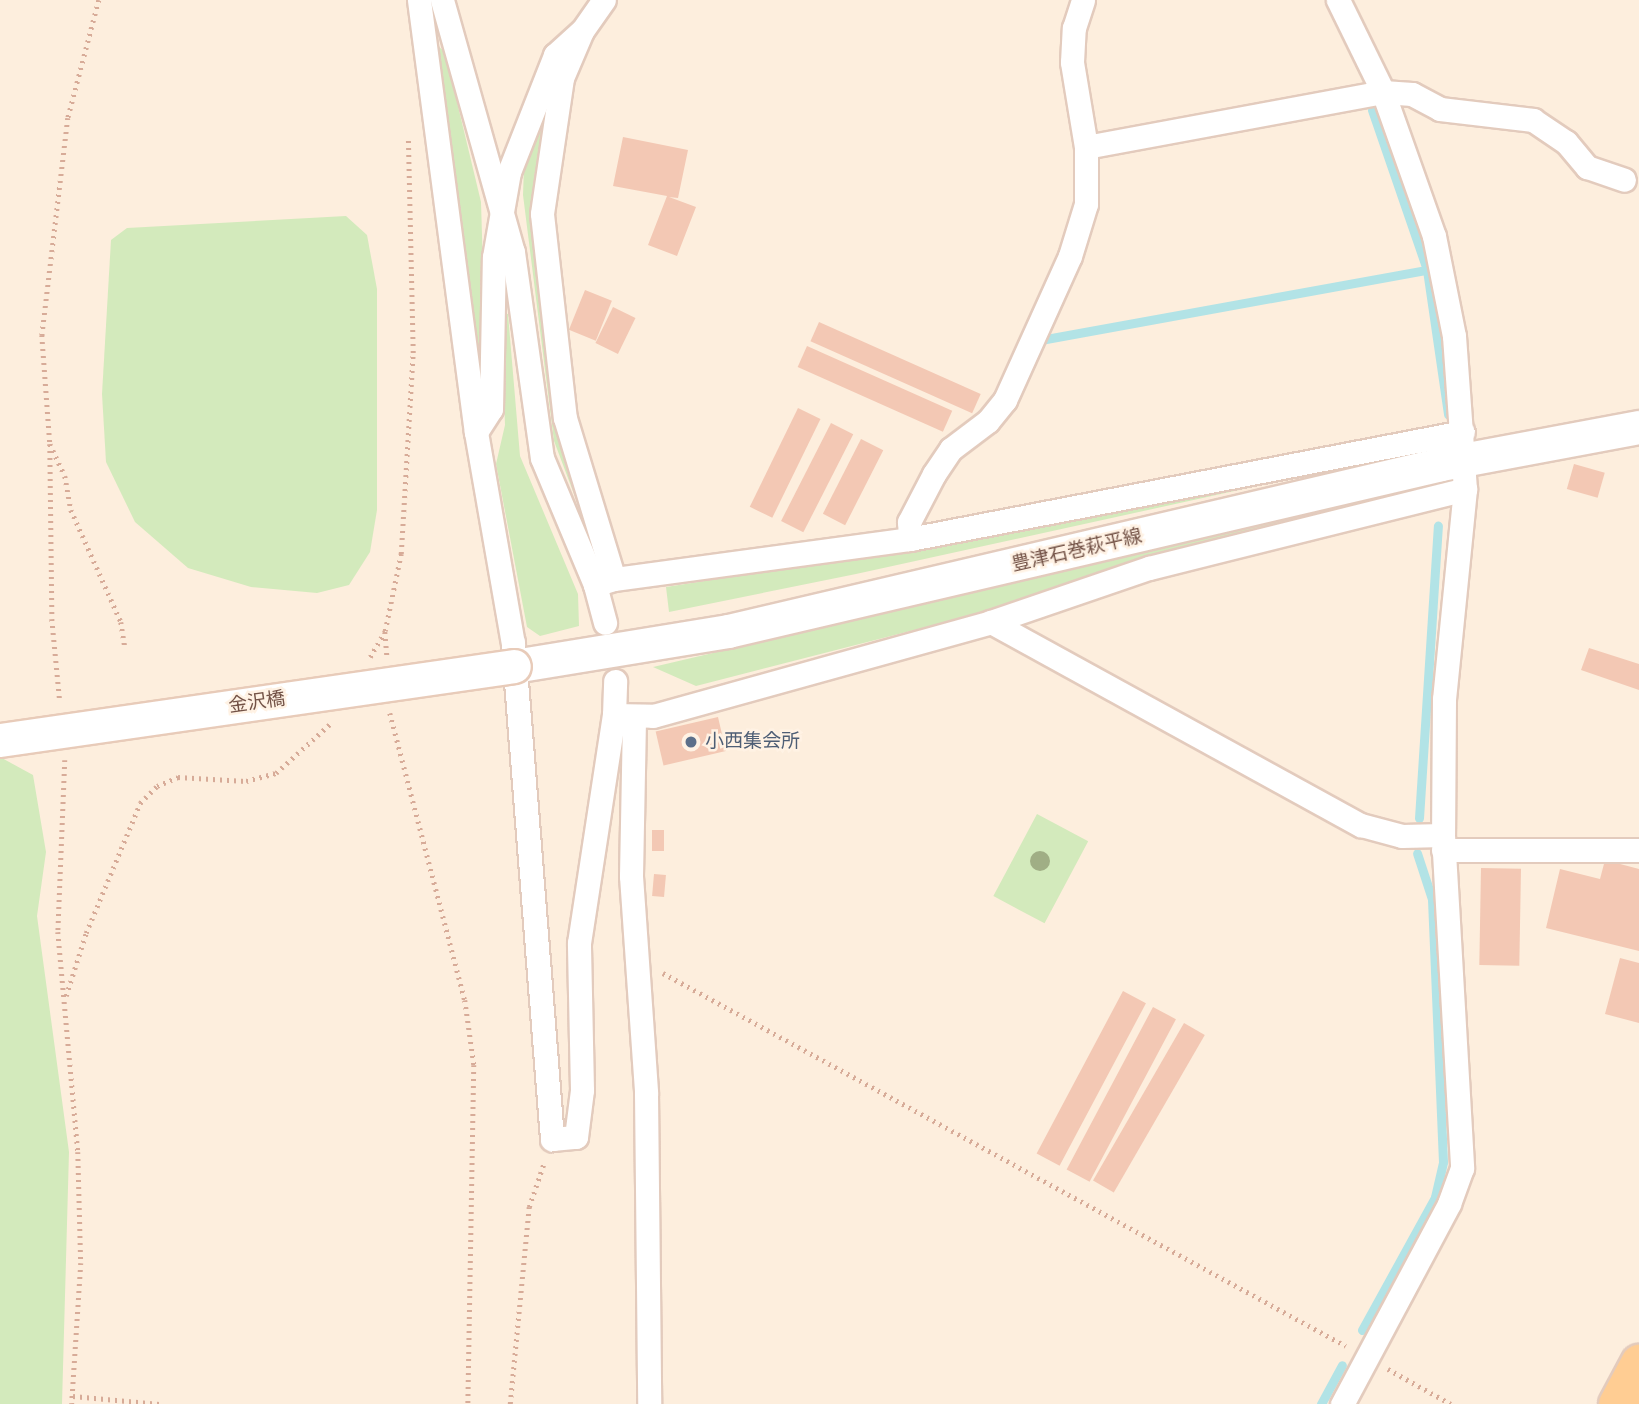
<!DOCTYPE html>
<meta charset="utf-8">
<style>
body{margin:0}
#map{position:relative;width:1639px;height:1404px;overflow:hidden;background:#fdeedd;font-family:"Alegreya Sans","Noto Sans JP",sans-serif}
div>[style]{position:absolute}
.green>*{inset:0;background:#d3eabc;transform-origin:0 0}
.stream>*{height:9px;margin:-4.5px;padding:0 4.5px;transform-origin:4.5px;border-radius:4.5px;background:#b2e3e6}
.building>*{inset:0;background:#f3c8b4;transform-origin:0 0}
.path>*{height:4.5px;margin-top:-2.25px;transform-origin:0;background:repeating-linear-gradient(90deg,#d7ab98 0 2px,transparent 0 7px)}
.roads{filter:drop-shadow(2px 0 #e3cbbd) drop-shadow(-2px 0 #e3cbbd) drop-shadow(0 2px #e3cbbd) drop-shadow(0 -2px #e3cbbd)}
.street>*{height:23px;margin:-11.5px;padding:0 11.5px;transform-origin:11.5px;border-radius:11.5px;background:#fff}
.secondary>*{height:33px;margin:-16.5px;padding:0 16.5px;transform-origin:16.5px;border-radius:16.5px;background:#fff}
.primary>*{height:37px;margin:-18.5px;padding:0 18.5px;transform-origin:18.5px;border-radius:18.5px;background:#ffcd93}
.bridges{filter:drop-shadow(2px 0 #e8cbb9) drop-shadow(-2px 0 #e8cbb9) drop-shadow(0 2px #e8cbb9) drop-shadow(0 -2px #e8cbb9)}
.secondary-bridge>*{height:33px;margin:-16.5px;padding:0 16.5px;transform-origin:16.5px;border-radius:16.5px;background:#fff}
.trees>*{width:20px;height:20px;margin:-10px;border-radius:50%;background:#a0ae85}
.dots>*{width:19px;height:19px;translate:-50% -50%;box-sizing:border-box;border:4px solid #fff2e4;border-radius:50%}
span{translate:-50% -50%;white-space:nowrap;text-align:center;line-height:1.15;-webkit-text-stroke:5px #fff2e4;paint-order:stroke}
.street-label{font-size:19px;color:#735246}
.service-label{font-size:19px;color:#4e5e75}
.left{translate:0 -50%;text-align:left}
</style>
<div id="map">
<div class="green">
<i style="clip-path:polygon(438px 46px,445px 52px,481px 202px,486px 369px,479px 370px)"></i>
<i style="clip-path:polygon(552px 95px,534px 177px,538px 252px,594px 547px,554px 441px,523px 195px,524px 166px)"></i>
<i style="clip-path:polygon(346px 216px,367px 235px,377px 289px,377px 510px,370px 552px,349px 585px,317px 593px,251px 587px,188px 568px,135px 522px,106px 462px,102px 394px,111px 240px,127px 228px)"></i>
<i style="clip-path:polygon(501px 313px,508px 314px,520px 456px,578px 594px,579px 626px,540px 636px,527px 627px,496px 464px,505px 425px)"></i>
<i style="clip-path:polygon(1408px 453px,856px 574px,669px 612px,666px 587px,891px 552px)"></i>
<i style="clip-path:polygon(1429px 486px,1151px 559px,965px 617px,696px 686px,653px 667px)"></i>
<i style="clip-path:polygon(0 757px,33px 775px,46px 852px,37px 916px,69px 1152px,62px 1404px,0 1404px)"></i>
<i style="left:1037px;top:814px;width:58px;height:93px;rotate:28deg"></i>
</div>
<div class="stream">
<i style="left:1372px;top:110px;width:169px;rotate:71deg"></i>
<i style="left:1427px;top:270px;width:146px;rotate:81.7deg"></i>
<i style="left:1035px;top:341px;width:398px;rotate:-10.3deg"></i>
<i style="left:1419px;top:818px;width:293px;rotate:-86.3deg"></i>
<i style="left:1362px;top:1330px;width:152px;rotate:-61.2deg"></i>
<i style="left:1435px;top:1197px;width:36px;rotate:-77deg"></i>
<i style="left:1443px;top:1162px;width:263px;rotate:-92.4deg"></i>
<i style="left:1432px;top:899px;width:48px;rotate:-108.1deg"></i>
<i style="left:1321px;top:1404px;width:44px;rotate:-61.7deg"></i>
</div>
<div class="building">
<i style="clip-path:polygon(623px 137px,688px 150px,678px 198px,669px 197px,696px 207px,677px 256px,648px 245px,667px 196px,613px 186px)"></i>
<i style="left:585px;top:290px;width:29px;height:43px;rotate:22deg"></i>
<i style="left:613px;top:307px;width:25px;height:40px;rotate:26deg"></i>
<i style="left:819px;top:322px;width:177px;height:21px;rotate:24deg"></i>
<i style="left:807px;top:346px;width:159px;height:23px;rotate:24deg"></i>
<i style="left:798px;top:408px;width:25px;height:110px;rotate:26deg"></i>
<i style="left:831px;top:423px;width:25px;height:110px;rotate:27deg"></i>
<i style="left:861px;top:439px;width:25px;height:84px;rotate:27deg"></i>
<i style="left:1574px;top:464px;width:32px;height:26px;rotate:16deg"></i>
<i style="clip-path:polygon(1589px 648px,1639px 664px,1639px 690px,1581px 670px)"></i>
<i style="left:718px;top:717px;width:35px;height:64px;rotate:77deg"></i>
<i style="left:652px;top:830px;width:12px;height:21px"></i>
<i style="clip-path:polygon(1605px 860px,1639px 869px,1639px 951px,1546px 928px,1560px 869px,1600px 879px)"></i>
<i style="left:1481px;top:868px;width:40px;height:97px;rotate:1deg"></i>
<i style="left:654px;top:874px;width:12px;height:22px;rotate:5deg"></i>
<i style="clip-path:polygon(1620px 958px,1639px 963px,1639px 1023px,1605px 1014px)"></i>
<i style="left:1123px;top:991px;width:26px;height:184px;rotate:28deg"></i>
<i style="left:1153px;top:1007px;width:26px;height:184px;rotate:28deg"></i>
<i style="left:1184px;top:1023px;width:24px;height:182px;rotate:30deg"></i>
</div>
<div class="path">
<i style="left:99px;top:0;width:122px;rotate:104.7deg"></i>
<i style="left:68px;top:118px;width:219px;rotate:96.8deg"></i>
<i style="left:42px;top:335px;width:109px;rotate:85.8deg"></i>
<i style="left:50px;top:444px;width:35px;rotate:65deg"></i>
<i style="left:65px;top:476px;width:35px;rotate:80deg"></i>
<i style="left:71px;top:510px;width:123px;rotate:65.9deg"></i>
<i style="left:121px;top:622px;width:24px;rotate:81deg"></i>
<i style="left:50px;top:444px;width:175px;rotate:89.3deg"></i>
<i style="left:52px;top:619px;width:83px;rotate:84.5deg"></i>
<i style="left:385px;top:632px;width:23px;rotate:85deg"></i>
<i style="left:370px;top:657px;width:30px;rotate:-60deg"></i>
<i style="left:385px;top:631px;width:79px;rotate:-78.3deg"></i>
<i style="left:401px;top:554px;width:201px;rotate:-86.6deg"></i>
<i style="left:413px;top:353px;width:214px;rotate:-91.3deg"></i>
<i style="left:390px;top:713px;width:297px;rotate:75.4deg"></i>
<i style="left:465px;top:1000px;width:66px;rotate:82.1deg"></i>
<i style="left:474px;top:1065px;width:339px;rotate:91deg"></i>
<i style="left:65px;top:760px;width:172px;rotate:92.3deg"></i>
<i style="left:58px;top:932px;width:221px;rotate:84.8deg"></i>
<i style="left:78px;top:1152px;width:111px;rotate:88.5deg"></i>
<i style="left:81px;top:1263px;width:141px;rotate:93.7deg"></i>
<i style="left:663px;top:973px;width:778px;rotate:28.64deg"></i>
<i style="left:66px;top:996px;width:66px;rotate:-72.4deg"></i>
<i style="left:86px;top:933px;width:141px;rotate:-67.4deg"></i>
<i style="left:140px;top:803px;width:24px;rotate:-45deg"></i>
<i style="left:157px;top:786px;width:23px;rotate:-23deg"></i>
<i style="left:178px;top:777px;width:68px;rotate:3.4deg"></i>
<i style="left:246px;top:781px;width:31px;rotate:-15deg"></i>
<i style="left:276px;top:773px;width:73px;rotate:-42.2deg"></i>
<i style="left:1388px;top:1369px;width:72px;rotate:29.1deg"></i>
<i style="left:73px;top:1396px;width:87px;rotate:5.3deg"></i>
<i style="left:510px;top:1404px;width:198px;rotate:-84.5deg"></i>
<i style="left:529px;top:1207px;width:46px;rotate:-71.2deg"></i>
</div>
<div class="roads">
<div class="street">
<i style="left:419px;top:0;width:436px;rotate:82.5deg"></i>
<i style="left:476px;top:432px;width:214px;rotate:80.1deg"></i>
<i style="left:513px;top:643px;width:498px;rotate:85.5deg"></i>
<i style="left:552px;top:1139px;width:24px;rotate:-5deg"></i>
<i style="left:576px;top:1137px;width:47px;rotate:-82.7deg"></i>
<i style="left:582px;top:1090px;width:147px;rotate:-91.2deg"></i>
<i style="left:579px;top:943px;width:231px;rotate:-81.3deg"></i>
<i style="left:614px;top:715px;width:34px;rotate:-88deg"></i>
<i style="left:442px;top:0;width:262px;rotate:74.3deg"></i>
<i style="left:513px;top:252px;width:208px;rotate:82deg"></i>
<i style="left:542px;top:458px;width:138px;rotate:67.3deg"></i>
<i style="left:595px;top:585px;width:39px;rotate:75deg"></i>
<i style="left:1338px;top:0;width:102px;rotate:63.9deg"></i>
<i style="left:1383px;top:92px;width:153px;rotate:70.5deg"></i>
<i style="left:1434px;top:236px;width:102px;rotate:78.7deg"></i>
<i style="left:1454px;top:336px;width:153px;rotate:85.9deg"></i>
<i style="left:1465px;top:489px;width:211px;rotate:95.7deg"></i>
<i style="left:1444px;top:699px;width:136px;rotate:90.4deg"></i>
<i style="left:1443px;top:835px;width:334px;rotate:86.7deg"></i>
<i style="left:1462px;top:1168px;width:38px;rotate:110deg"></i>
<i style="left:1449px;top:1204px;width:227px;rotate:118.1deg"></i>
<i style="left:582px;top:31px;width:51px;rotate:113.1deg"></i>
<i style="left:562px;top:78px;width:137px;rotate:98.4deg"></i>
<i style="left:542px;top:214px;width:205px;rotate:83.6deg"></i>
<i style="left:565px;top:418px;width:168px;rotate:73.1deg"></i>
<i style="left:1086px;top:147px;width:302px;rotate:-10.5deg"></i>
<i style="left:1383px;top:92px;width:29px;rotate:4deg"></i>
<i style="left:1412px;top:94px;width:32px;rotate:28deg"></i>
<i style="left:1440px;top:109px;width:94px;rotate:6.7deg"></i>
<i style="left:1533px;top:120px;width:40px;rotate:34deg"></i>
<i style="left:1566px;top:142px;width:33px;rotate:50deg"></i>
<i style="left:1587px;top:167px;width:39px;rotate:19deg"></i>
<i style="left:476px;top:432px;width:27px;rotate:-57deg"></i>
<i style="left:491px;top:409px;width:152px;rotate:-88.9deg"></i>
<i style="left:494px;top:257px;width:86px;rotate:-80deg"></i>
<i style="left:509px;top:172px;width:126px;rotate:-68.5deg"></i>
<i style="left:555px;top:55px;width:36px;rotate:-42deg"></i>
<i style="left:582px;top:31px;width:38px;rotate:-55deg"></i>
<i style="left:910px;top:539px;width:17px;rotate:-93deg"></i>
<i style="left:909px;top:522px;width:54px;rotate:-62.5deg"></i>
<i style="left:934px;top:474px;width:30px;rotate:-56deg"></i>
<i style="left:951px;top:449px;width:46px;rotate:-37.1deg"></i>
<i style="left:988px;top:421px;width:27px;rotate:-51deg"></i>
<i style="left:1005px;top:400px;width:158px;rotate:-65.7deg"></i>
<i style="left:1070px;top:256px;width:54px;rotate:-72.9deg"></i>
<i style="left:1086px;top:204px;width:57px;rotate:-90deg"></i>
<i style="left:1086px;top:147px;width:86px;rotate:-99.4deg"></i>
<i style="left:1072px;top:62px;width:34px;rotate:-87deg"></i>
<i style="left:1074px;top:28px;width:29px;rotate:-72deg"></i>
<i style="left:595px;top:585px;width:20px;rotate:-18deg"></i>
<i style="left:614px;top:579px;width:299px;rotate:-7.7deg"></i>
<i style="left:910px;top:539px;width:563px;rotate:-10.95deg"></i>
<i style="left:991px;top:622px;width:422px;rotate:28.8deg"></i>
<i style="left:1361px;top:825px;width:42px;rotate:15deg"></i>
<i style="left:1402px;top:836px;width:41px;rotate:-1.4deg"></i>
<i style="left:614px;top:715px;width:39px;rotate:1deg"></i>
<i style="left:653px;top:716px;width:351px;rotate:-15.5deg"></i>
<i style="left:991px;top:622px;width:167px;rotate:-18.9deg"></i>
<i style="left:1149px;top:568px;width:326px;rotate:-14deg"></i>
<i style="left:634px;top:719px;width:157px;rotate:91.1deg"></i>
<i style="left:631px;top:876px;width:218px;rotate:86deg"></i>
<i style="left:646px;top:1093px;width:311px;rotate:89.4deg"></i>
<i style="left:1443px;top:850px;width:196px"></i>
</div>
<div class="secondary">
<i style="left:514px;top:666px;width:217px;rotate:-9.3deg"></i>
<i style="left:728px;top:631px;width:732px;rotate:-13.18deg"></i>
<i style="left:1441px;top:464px;width:201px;rotate:-10.6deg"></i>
</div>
<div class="primary">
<i style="left:1617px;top:1404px;width:47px;rotate:-61.8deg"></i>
</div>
</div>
<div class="bridges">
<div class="secondary-bridge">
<i style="left:0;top:740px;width:519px;rotate:-8.19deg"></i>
</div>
</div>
<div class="trees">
<i style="left:1040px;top:861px"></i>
</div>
<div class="dots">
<i style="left:691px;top:742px;background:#5c6f8a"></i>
</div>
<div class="street-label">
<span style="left:1077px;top:551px;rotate:-13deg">豊津石巻萩平線</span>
<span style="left:257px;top:703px;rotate:-8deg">金沢橋</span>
</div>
<div class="service-label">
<span class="left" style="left:705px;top:742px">小西集会所</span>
</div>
</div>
